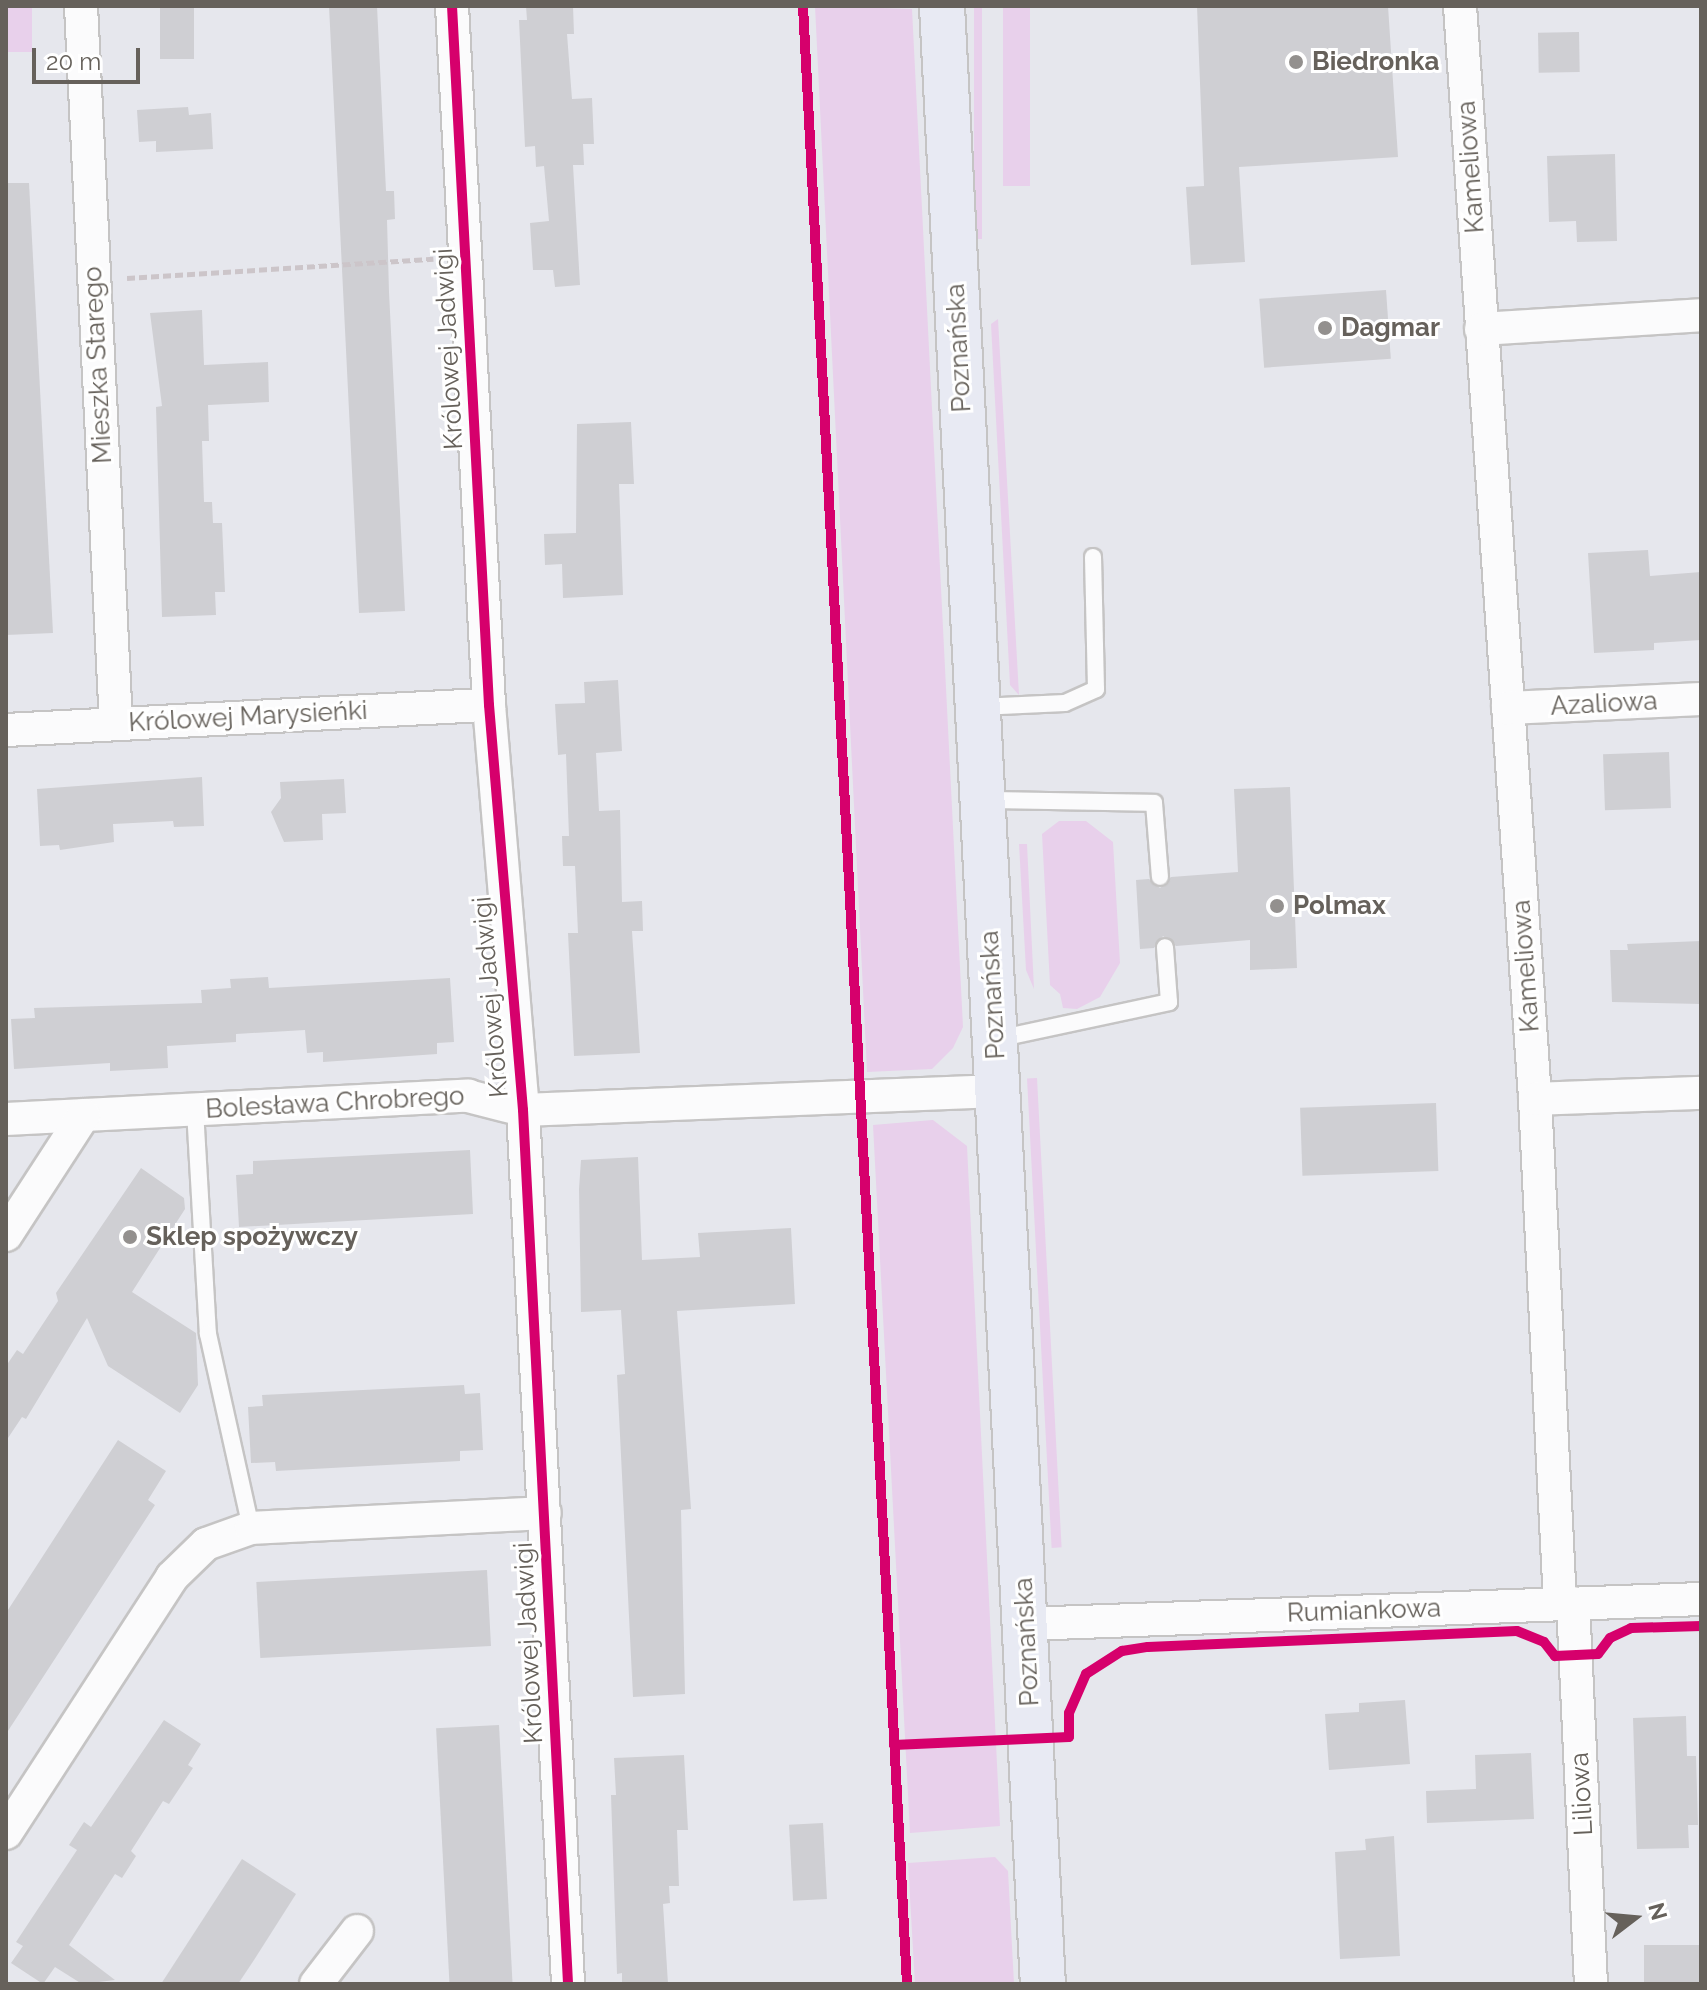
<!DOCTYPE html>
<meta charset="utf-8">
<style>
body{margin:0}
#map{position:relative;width:1707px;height:1990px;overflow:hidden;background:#e6e7ed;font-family:Raleway,sans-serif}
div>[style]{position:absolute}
.green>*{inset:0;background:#e8d0eb;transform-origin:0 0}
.building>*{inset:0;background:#cfcfd3;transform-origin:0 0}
.path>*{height:5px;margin-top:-2.5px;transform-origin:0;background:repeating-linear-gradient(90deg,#ccc5c9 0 8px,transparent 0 12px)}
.roads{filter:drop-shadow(2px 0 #c5c4c4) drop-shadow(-2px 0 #c5c4c4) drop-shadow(0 2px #c5c4c4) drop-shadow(0 -2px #c5c4c4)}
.lane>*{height:16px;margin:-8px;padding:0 8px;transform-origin:8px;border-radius:8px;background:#fbfbfc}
.street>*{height:32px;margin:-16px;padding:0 16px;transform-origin:16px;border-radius:16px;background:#fbfbfc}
.primary>*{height:44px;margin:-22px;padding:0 22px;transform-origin:22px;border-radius:22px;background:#e8eaf3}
.cycleway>*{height:10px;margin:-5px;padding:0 5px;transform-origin:5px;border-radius:5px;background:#d6006c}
.dots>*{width:22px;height:22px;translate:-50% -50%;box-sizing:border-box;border:4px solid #fff;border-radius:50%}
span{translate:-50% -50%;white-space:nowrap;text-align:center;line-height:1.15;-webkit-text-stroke:6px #fff;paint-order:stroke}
.poi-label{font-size:26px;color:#66615b;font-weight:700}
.left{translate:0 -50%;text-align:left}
.street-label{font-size:26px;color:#66615b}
.frame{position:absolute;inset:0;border:8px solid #66615b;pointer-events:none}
.north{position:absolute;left:1595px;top:1878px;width:80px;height:80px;-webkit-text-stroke:6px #fff;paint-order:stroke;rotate:74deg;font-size:22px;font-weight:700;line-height:32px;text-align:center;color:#66615b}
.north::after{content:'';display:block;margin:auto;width:28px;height:36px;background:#66615b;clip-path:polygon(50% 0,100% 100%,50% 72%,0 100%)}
.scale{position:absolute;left:32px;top:48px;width:108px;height:36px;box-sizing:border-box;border:4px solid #66615b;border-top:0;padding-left:10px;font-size:24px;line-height:28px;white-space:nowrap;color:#66615b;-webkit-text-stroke:6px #fff;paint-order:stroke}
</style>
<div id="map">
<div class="green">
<i style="left:6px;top:6px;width:26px;height:46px"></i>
<i style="clip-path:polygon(815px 6px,912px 9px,963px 1027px,953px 1048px,932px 1069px,867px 1072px)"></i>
<i style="left:974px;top:6px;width:8px;height:233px"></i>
<i style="left:1003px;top:6px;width:27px;height:180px"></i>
<i style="clip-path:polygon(998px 319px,1019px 695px,1010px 685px,991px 324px)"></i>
<i style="clip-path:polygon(1059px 821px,1086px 821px,1113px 842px,1120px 963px,1100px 997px,1077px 1009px,1063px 1008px,1060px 994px,1050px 985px,1042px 834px)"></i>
<i style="clip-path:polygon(1019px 844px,1027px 844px,1034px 989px,1026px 970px)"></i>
<i style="left:1037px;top:1078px;width:470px;height:10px;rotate:87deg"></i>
<i style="clip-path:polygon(933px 1120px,967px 1146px,1000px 1826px,910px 1833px,873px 1125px)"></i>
<i style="clip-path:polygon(995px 1857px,1008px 1871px,1014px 1984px,915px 1984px,908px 1863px)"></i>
</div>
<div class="building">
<i style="left:160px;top:6px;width:34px;height:53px"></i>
<i style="clip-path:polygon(329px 6px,377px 6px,386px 191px,394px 191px,395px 219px,387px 220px,389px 292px,405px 611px,359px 613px)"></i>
<i style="clip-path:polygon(526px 6px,573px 6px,574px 34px,567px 34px,572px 99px,592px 98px,594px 144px,583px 144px,584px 165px,573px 165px,580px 285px,555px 287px,553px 270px,533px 270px,530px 223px,549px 221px,544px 166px,536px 167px,535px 146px,525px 147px,519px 20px,527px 20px)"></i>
<i style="clip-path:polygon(1197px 6px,1388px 6px,1398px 157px,1239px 167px,1245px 262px,1191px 265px,1186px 187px,1204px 186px)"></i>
<i style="left:1579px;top:32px;width:40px;height:41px;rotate:89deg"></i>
<i style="clip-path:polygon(188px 107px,189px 115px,211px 113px,213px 149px,156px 152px,156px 141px,139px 142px,137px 110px)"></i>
<i style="clip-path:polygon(1615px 154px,1617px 241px,1577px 242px,1576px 221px,1549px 222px,1547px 156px)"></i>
<i style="clip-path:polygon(6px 183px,29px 183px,53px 633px,6px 635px)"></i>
<i style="left:1386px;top:290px;width:69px;height:127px;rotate:86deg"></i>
<i style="clip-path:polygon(202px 310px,204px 365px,268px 362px,269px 402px,208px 405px,209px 441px,202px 441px,204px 502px,212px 502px,213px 523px,222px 523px,225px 592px,215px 592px,216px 615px,162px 617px,156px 407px,162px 406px,150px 313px)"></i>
<i style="clip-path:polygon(631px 422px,634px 484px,619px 484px,623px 595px,563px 598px,562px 564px,545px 565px,544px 534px,576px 533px,577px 424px)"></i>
<i style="clip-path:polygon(1648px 550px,1650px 576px,1701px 572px,1701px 640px,1654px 643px,1654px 650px,1594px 653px,1588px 553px)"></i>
<i style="clip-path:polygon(618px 680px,622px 751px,596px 753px,599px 811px,620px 810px,622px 902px,642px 901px,643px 931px,632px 931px,640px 1053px,574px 1056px,568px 933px,578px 933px,575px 866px,563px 866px,562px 836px,569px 836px,566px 754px,558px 755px,555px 704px,585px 703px,584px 682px)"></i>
<i style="left:1669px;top:752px;width:56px;height:66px;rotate:88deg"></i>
<i style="clip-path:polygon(202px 777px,204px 826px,174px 827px,173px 821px,113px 824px,114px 842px,60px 850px,59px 845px,40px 846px,37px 789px)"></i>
<i style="clip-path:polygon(344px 779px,346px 813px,322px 814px,323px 840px,284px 842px,271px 812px,281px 798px,280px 782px)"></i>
<i style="clip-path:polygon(1290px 787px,1297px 968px,1250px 970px,1250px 940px,1176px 946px,1163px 936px,1154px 948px,1140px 949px,1136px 880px,1149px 879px,1160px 888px,1171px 877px,1238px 872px,1234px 789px)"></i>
<i style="clip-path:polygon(1701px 941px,1701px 1004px,1612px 1002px,1610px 950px,1628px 950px,1627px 944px)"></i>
<i style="clip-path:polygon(268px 977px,269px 988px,450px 978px,454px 1042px,437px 1043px,437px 1054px,323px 1062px,323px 1052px,307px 1053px,305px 1030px,236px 1034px,236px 1042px,167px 1046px,168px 1068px,110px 1071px,110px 1063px,14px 1069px,11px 1019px,35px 1018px,34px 1008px,202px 1003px,201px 990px,231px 988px,230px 979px)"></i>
<i style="left:1436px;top:1103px;width:68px;height:136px;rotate:88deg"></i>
<i style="clip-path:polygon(470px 1150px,473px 1214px,239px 1227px,236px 1175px,253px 1174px,253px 1161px)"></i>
<i style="clip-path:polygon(638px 1157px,642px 1260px,700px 1257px,698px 1233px,791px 1228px,795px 1304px,677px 1311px,691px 1509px,681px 1510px,685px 1694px,633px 1697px,617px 1375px,625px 1374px,621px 1310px,581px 1312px,579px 1189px,581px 1160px)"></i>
<i style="clip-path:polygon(141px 1168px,184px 1198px,185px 1209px,132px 1292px,196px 1333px,198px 1385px,180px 1413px,108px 1366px,87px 1318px,26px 1419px,22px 1417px,6px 1441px,6px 1366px,17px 1350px,23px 1354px,58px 1301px,56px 1293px)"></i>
<i style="clip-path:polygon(464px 1385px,465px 1394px,480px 1393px,483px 1450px,460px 1451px,460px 1461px,276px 1471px,275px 1462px,251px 1463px,248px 1407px,263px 1406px,262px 1395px)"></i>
<i style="clip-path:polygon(118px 1440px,166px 1471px,148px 1500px,155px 1505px,6px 1734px,6px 1613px)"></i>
<i style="left:487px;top:1570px;width:76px;height:231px;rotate:87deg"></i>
<i style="clip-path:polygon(1405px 1700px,1410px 1764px,1329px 1770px,1325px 1714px,1359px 1712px,1359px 1703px)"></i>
<i style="clip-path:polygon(1686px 1716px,1687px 1756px,1696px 1756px,1698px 1825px,1688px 1825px,1689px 1848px,1637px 1849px,1633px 1718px)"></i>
<i style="clip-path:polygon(164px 1720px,201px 1744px,188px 1765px,193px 1768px,169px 1804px,163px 1801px,131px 1851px,136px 1856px,122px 1878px,115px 1874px,69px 1945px,115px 1980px,82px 1984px,55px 1967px,43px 1984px,11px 1963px,23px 1946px,16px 1942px,77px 1850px,69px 1845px,84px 1822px,91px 1827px)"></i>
<i style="left:499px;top:1725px;width:259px;height:63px;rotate:87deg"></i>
<i style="clip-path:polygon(1531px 1753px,1534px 1819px,1427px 1823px,1426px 1791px,1476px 1789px,1475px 1755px)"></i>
<i style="clip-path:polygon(684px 1755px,688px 1830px,677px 1830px,679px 1886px,669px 1886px,670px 1903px,663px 1904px,668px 1984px,622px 1984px,622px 1973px,617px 1974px,611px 1795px,616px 1795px,614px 1758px)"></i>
<i style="left:823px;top:1823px;width:76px;height:34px;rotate:87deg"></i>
<i style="clip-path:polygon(1394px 1836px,1400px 1956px,1340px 1959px,1335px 1852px,1366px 1850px,1365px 1839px)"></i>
<i style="clip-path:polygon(242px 1859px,296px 1894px,254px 1960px,238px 1984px,161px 1984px)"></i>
<i style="left:1701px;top:1945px;width:39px;height:57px;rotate:90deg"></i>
</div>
<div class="path">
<i style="left:127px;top:278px;width:307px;rotate:-3.6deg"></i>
</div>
<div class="roads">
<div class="lane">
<i style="left:979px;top:707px;width:86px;rotate:-2.7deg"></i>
<i style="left:1065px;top:703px;width:34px;rotate:-24deg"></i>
<i style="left:1096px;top:689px;width:132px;rotate:-91.3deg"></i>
<i style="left:986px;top:800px;width:168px;rotate:1deg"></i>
<i style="left:1154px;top:803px;width:74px;rotate:85.4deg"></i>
<i style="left:997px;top:1039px;width:176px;rotate:-12.1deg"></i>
<i style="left:1169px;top:1002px;width:55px;rotate:-94.2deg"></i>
<i style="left:195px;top:1110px;width:224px;rotate:86.7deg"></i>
<i style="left:208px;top:1334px;width:199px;rotate:77.5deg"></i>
</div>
<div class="street">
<i style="left:81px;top:6px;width:719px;rotate:87.21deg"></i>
<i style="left:452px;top:6px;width:700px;rotate:86.97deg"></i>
<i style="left:489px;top:705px;width:406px;rotate:85.2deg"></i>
<i style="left:523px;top:1110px;width:875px;rotate:87.05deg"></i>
<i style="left:1460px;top:6px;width:1096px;rotate:86.07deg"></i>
<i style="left:1535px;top:1099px;width:505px;rotate:87.16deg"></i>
<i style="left:1481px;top:329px;width:220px;rotate:-3.6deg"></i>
<i style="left:1508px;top:708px;width:193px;rotate:-2.7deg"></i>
<i style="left:6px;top:730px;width:484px;rotate:-3deg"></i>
<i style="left:1535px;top:1099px;width:166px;rotate:-2.1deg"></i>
<i style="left:6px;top:1119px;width:463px;rotate:-2.9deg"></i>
<i style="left:468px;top:1096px;width:57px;rotate:14.3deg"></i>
<i style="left:523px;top:1110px;width:475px;rotate:-2.3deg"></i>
<i style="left:6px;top:1235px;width:143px;rotate:-57deg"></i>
<i style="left:1573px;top:1603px;width:381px;rotate:87.3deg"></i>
<i style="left:1026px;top:1624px;width:675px;rotate:-2.12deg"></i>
<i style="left:6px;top:1833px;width:305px;rotate:-57deg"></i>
<i style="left:172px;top:1577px;width:47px;rotate:-44.1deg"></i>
<i style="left:206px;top:1544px;width:48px;rotate:-19.6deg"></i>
<i style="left:251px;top:1528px;width:294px;rotate:-2.9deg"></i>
<i style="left:316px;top:1984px;width:67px;rotate:-52.3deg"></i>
</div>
<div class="primary">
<i style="left:942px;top:6px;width:1981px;rotate:87.08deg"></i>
</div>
</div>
<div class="cycleway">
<i style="left:452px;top:6px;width:700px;rotate:86.97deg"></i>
<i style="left:489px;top:705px;width:406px;rotate:85.2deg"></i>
<i style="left:523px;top:1110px;width:875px;rotate:87.05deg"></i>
<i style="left:803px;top:6px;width:1981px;rotate:86.99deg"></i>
<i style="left:894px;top:1745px;width:175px;rotate:-2.6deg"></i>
<i style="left:1069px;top:1737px;width:24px;rotate:-90deg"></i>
<i style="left:1069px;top:1713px;width:43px;rotate:-66.4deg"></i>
<i style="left:1086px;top:1674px;width:43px;rotate:-32.6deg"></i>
<i style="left:1122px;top:1651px;width:26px;rotate:-9deg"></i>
<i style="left:1148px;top:1647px;width:369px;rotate:-2.5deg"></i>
<i style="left:1517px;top:1631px;width:29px;rotate:22deg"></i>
<i style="left:1544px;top:1642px;width:18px;rotate:52deg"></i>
<i style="left:1555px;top:1656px;width:43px;rotate:-2.7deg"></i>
<i style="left:1598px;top:1654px;width:20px;rotate:-53deg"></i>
<i style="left:1610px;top:1638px;width:23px;rotate:-25deg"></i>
<i style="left:1631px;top:1628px;width:70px;rotate:-1.6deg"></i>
</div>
<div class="dots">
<i style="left:1296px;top:62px;background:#93908e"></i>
<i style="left:1325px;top:328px;background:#93908e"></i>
<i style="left:1277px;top:906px;background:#93908e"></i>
<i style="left:130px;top:1237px;background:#93908e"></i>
</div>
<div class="poi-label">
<span class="left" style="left:1312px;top:62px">Biedronka</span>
<span class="left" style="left:1341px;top:328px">Dagmar</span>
<span class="left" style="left:1293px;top:906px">Polmax</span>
<span class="left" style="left:146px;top:1237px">Sklep spożywczy</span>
</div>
<div class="street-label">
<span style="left:1471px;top:167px;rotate:-94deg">Kameliowa</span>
<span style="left:959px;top:348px;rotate:-93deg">Poznańska</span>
<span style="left:449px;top:349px;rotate:-93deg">Królowej Jadwigi</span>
<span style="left:98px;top:365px;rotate:-93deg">Mieszka Starego</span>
<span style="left:1604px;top:704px;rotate:-3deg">Azaliowa</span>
<span style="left:248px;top:717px;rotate:-3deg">Królowej Marysieńki</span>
<span style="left:1526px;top:966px;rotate:-94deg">Kameliowa</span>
<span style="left:993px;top:995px;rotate:-93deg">Poznańska</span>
<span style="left:491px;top:997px;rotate:-95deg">Królowej Jadwigi</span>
<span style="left:335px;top:1103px;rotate:-3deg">Bolesława Chrobrego</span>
<span style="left:1364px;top:1611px;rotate:-2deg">Rumiankowa</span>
<span style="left:1027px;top:1642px;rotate:-93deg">Poznańska</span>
<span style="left:529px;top:1643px;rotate:-93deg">Królowej Jadwigi</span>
<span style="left:1582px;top:1794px;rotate:-93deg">Liliowa</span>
</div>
<div class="frame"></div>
<div class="north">N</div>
<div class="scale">20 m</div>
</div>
